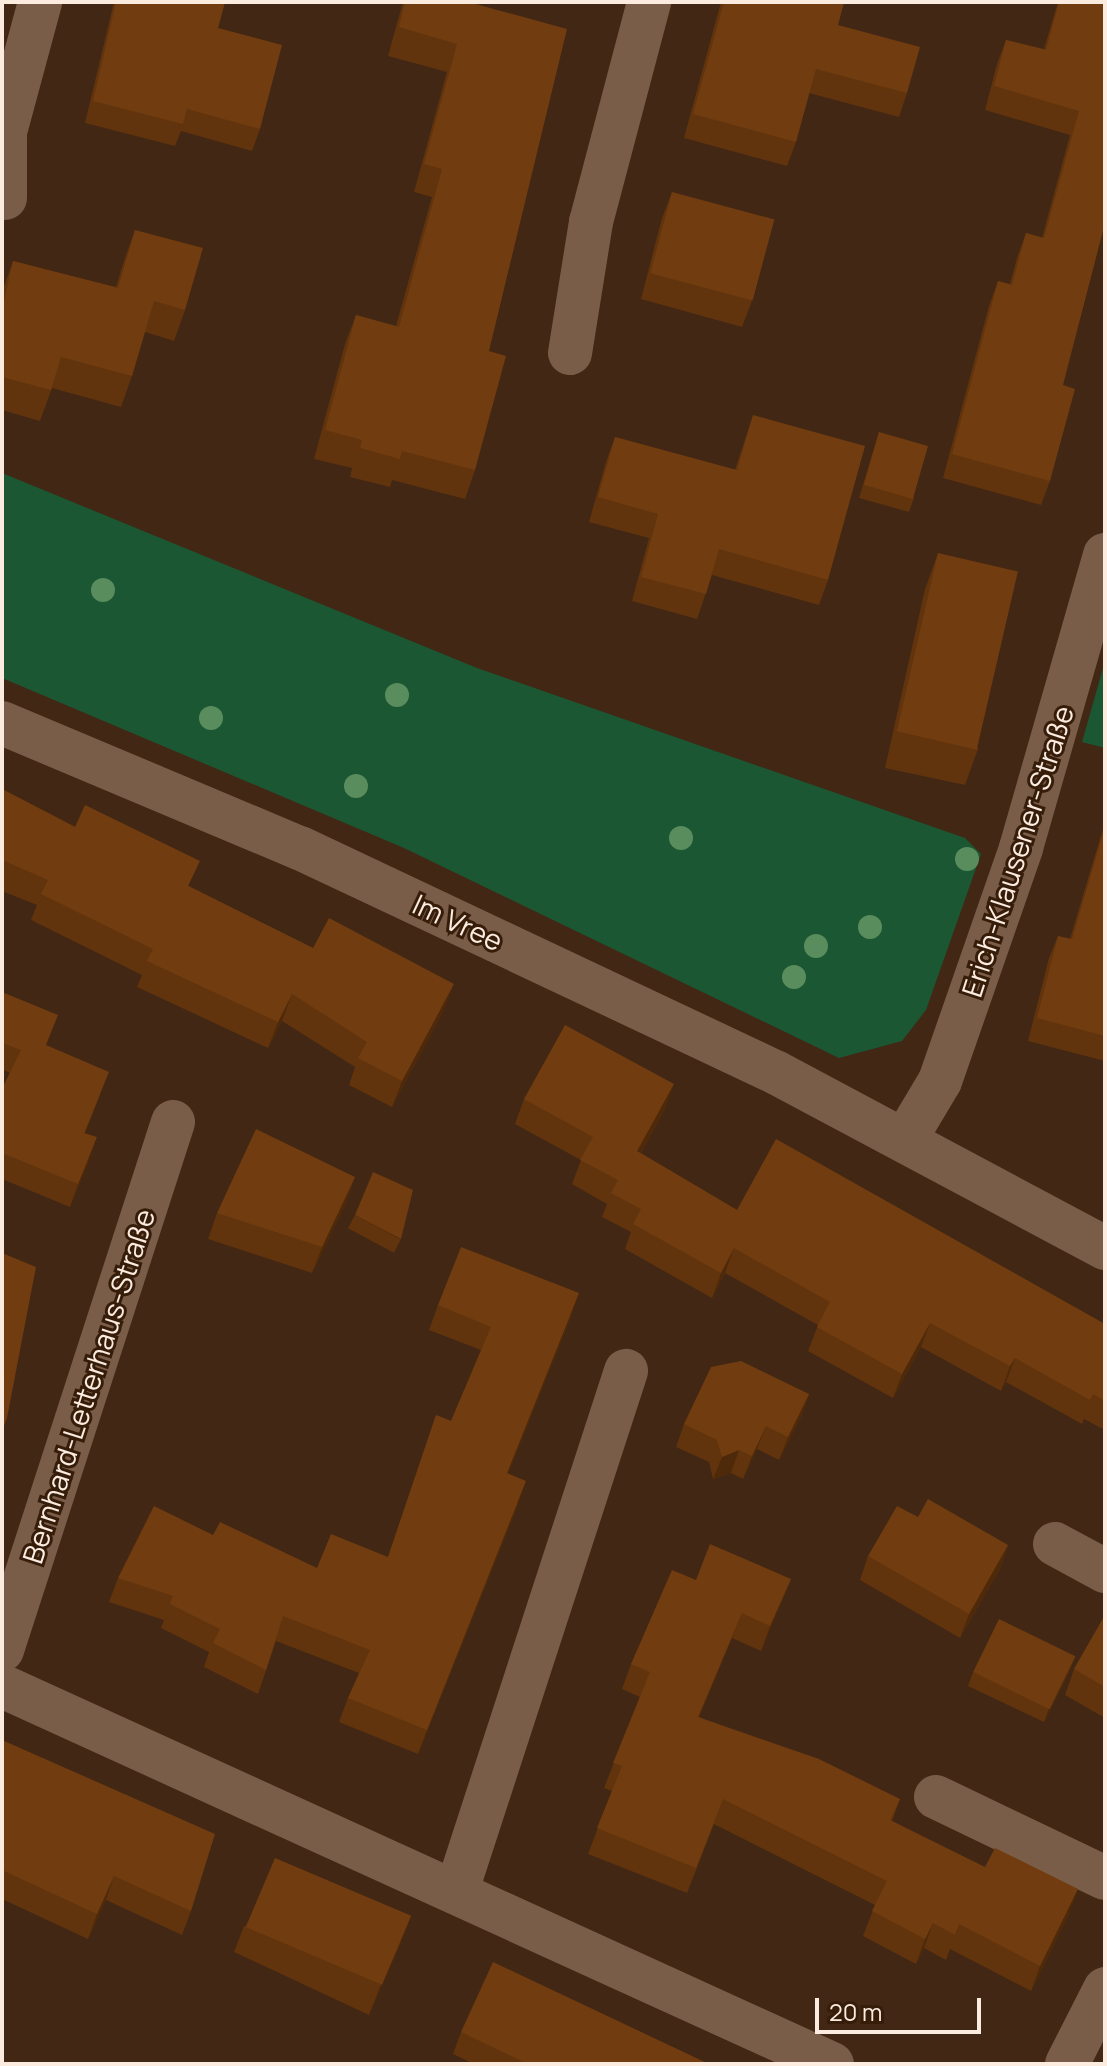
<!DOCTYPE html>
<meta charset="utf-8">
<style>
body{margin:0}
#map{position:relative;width:1107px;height:2066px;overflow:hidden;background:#412714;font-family:Manrope,sans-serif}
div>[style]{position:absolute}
.green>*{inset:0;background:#1c5734}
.minor>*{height:44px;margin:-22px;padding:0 22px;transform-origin:22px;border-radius:22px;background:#7a5d48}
.trees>*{width:24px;height:24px;margin:-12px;border-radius:50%;background:#5a8d5d}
.wall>*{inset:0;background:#61340d;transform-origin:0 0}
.shaded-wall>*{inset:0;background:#4f2a0a}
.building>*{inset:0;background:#713c0f;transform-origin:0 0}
span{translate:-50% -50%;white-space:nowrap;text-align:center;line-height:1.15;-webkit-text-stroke:6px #361d0a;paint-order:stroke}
.street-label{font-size:28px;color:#fcebdf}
.frame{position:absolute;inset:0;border:4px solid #fcebdf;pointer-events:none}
.scale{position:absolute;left:815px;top:1998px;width:166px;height:36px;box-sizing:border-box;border:4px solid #fcebdf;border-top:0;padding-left:10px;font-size:24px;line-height:28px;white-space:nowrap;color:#fcebdf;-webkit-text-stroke:6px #361d0a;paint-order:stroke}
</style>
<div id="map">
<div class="green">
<i style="clip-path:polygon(2px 473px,477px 668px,965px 838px,981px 854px,926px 1010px,902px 1041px,839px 1058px,404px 848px,2px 678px)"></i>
<i style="clip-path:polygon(1105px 661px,1105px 748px,1082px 742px)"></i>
</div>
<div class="minor">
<i style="left:5px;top:198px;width:66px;rotate:-90deg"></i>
<i style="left:5px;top:132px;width:135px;rotate:-74.9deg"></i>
<i style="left:570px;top:353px;width:133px;rotate:-80.9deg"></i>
<i style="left:591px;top:222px;width:228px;rotate:-75.2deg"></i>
<i style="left:2px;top:723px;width:323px;rotate:22.8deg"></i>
<i style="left:300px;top:848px;width:527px;rotate:25.25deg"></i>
<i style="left:777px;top:1073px;width:372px;rotate:28.1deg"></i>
<i style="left:906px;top:1138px;width:66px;rotate:-59.2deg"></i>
<i style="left:940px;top:1081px;width:247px;rotate:-70.8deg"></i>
<i style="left:1021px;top:848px;width:305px;rotate:-74deg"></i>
<i style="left:1055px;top:1544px;width:57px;rotate:28.4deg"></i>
<i style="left:2px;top:1650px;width:555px;rotate:-72.05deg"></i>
<i style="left:2px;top:1686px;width:912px;rotate:24.49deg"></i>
<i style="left:936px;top:1797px;width:187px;rotate:25.6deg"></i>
<i style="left:457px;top:1890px;width:546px;rotate:-71.96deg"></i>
<i style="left:1067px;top:2064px;width:84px;rotate:-63.1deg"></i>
</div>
<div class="trees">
<i style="left:103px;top:590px"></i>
<i style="left:397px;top:695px"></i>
<i style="left:211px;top:718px"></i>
<i style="left:356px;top:786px"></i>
<i style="left:681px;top:838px"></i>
<i style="left:967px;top:859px"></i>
<i style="left:870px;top:927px"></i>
<i style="left:816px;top:946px"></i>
<i style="left:794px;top:977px"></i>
</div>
<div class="wall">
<i style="clip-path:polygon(114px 2px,225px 2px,218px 28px,260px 129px,252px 151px,181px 131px,175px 146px,85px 123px)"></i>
<i style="clip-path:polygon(403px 2px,472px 2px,489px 351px,475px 470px,465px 499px,392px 480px,390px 487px,350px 477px,352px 468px,314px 459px,345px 344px,356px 315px,396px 326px,432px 197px,414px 192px,447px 72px,388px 56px)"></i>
<i style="clip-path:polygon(721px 2px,844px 2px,838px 25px,907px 93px,899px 117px,809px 93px,796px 142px,787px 166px,684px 138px)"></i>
<i style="clip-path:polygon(1058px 2px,1105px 2px,1063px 385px,1050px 481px,1041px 505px,943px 478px,989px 306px,998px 281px,1010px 284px,1017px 258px,1026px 233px,1042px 238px,1070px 135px,985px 110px,997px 64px,1006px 40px,1044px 49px)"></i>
<i style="clip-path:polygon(672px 192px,752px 301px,742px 327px,641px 299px,662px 218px)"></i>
<i style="clip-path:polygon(135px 230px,185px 310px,174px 341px,145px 332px,132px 376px,121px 407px,52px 388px,40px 421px,2px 410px,2px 292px,13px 261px,116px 287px,124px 261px)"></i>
<i style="clip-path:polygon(753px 415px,828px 580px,819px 605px,712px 575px,697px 619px,632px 601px,649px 538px,589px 522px,606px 462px,615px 437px,735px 470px)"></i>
<i style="clip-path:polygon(879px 432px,914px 498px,909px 512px,859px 498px)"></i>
<i style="clip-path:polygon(938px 553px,978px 749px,965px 785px,885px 768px,925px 589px)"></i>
<i style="clip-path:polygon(2px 789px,191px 887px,313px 948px,444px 1010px,392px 1107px,349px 1085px,355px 1067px,282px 1021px,268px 1048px,137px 987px,142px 975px,31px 920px,37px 905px,2px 891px)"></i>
<i style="clip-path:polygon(1105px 822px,1105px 1061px,1028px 1041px,1049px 958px,1058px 936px,1070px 939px)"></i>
<i style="clip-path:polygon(2px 992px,46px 1046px,100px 1095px,85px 1133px,89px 1160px,70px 1207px,2px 1179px,2px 1089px,10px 1073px,2px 1069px)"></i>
<i style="clip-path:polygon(524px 1099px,665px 1109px,641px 1153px,737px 1210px,1105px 1324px,1105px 1430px,1084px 1419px,1082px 1424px,1006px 1382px,1001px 1391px,921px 1347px,893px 1398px,808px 1351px,818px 1325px,725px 1273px,712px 1298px,625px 1249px,631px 1232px,602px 1217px,607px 1204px,572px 1184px,581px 1160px,515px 1124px)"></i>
<i style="clip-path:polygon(355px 1177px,346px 1203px,312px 1273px,208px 1239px,217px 1213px)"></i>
<i style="left:355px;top:1215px;width:52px;height:15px;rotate:28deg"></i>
<i style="clip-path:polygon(438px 1305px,571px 1317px,508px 1473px,518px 1505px,418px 1754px,339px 1722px,348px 1698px,359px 1673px,276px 1641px,258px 1694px,204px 1667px,209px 1652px,161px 1628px,164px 1620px,109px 1602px,118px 1578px,213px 1535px,317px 1568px,388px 1557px,436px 1415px,451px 1421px,481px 1350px,429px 1330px)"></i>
<i style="clip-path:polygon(809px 1394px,801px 1417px,779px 1460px,757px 1449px,743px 1479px,731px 1473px,713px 1479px,709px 1462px,676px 1447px,684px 1424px)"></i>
<i style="clip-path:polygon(918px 1517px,1008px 1545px,1000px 1569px,960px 1638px,860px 1580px,868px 1556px)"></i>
<i style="clip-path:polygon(791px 1579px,761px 1651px,732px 1638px,699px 1717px,900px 1799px,892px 1821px,1069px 1914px,1031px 1991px,950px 1949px,946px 1960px,924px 1948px,916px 1964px,863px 1936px,875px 1905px,714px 1824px,687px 1893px,588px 1854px,612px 1791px,604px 1788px,640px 1697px,622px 1689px,631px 1664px,696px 1580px)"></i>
<i style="clip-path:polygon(1105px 1615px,1105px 1718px,1065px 1695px,1074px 1669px)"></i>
<i style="clip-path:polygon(1075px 1656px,1070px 1670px,1044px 1722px,968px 1686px,973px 1672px)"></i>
<i style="clip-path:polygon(2px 1740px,191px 1911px,182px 1935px,106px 1900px,88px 1939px,2px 1899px)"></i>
<i style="clip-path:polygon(244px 1926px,401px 1942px,369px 2015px,234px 1952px)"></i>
<i style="clip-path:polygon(461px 2032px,709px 2064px,474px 2064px,453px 2054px)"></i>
</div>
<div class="shaded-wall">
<i style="clip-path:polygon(454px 984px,444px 1010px,392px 1107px,402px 1081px)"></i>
<i style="clip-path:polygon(292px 994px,282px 1021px,268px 1048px,278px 1022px)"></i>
<i style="clip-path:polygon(674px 1084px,665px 1109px,629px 1175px,637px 1151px)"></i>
<i style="clip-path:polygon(97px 1137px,89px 1160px,70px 1207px,78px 1184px)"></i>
<i style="clip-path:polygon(355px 1177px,346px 1203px,312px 1273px,322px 1247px)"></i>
<i style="clip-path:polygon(734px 1248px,725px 1273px,712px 1298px,721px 1273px)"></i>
<i style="clip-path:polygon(579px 1293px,571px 1317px,499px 1497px,507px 1473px)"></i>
<i style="clip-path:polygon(930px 1323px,921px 1347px,893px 1398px,902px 1374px)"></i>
<i style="clip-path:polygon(1015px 1358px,1006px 1382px,1001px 1391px,1010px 1366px)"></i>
<i style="clip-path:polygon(809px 1394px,801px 1417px,779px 1460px,788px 1437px)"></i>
<i style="clip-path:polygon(766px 1426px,757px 1449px,743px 1479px,752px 1456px)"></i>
<i style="clip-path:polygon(739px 1450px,731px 1473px,713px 1479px,722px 1457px)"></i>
<i style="clip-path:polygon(526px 1481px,518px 1505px,418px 1754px,427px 1730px)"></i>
<i style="clip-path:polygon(1008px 1545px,1000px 1569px,960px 1638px,969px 1614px)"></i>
<i style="clip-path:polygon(791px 1579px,781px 1604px,761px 1651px,770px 1626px)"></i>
<i style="clip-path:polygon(742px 1613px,732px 1638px,688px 1742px,698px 1717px)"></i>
<i style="clip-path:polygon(1075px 1656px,1070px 1670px,1044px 1722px,1049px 1708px)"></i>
<i style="clip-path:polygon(114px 1876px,106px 1900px,88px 1939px,97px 1914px)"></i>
<i style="clip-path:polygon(1078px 1889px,1069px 1914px,1031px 1991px,1040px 1966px)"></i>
<i style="clip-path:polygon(411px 1916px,401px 1942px,369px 2015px,379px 1989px)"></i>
<i style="clip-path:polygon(933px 1923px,924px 1948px,916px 1964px,925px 1939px)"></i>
</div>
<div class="building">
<i style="clip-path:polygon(116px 2px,225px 2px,218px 28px,282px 45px,260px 129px,187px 109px,183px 124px,93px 101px)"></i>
<i style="clip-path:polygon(405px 2px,472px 2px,472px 3px,567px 29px,489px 351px,506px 356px,475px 470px,402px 451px,400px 459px,360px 448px,362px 440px,325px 430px,356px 315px,399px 327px,442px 169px,424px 164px,457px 44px,399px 27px)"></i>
<i style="clip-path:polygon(724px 2px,844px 2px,838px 25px,920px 47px,907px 93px,816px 69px,796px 142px,693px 114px)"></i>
<i style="clip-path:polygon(1059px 2px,1105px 2px,1105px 223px,1063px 385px,1075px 389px,1050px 481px,952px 454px,998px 281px,1012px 285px,1026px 233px,1044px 238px,1079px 111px,994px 86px,1006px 40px,1046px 50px)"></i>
<i style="left:672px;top:192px;width:106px;height:84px;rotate:15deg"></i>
<i style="clip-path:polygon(135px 230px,203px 248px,185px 310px,154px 301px,132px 376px,61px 357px,51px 390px,2px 377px,2px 310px,13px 261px,118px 288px)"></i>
<i style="clip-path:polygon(753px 415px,865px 446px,828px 580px,719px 549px,706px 594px,641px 577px,658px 514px,598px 497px,615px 437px,737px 470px)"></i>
<i style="left:879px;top:432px;width:51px;height:55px;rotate:16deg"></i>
<i style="left:938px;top:553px;width:82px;height:183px;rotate:13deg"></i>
<i style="clip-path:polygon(2px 789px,75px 827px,85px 805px,200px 861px,188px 886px,313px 948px,329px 918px,454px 984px,402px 1081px,358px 1058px,367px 1042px,292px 994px,278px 1022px,147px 961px,153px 949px,41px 894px,48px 880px,2px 860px)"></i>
<i style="clip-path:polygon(1105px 827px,1105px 1036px,1037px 1018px,1058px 936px,1072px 939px)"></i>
<i style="clip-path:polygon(2px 992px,58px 1015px,46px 1045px,109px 1072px,84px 1133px,97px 1137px,78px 1184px,2px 1153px,2px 1089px,21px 1050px,2px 1043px)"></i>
<i style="clip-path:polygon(565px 1025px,674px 1084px,637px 1151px,737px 1210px,776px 1139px,1105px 1324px,1105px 1401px,1093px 1394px,1090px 1400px,1015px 1358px,1010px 1366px,930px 1323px,902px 1374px,817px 1327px,830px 1302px,734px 1248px,721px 1273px,633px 1224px,641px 1209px,611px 1193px,618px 1180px,580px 1160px,593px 1137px,524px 1099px)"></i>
<i style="clip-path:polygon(256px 1129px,355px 1177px,322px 1247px,217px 1213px)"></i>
<i style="clip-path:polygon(373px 1172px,413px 1190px,401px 1239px,355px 1215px)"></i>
<i style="clip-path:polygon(461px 1247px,579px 1293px,507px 1473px,526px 1481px,427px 1730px,348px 1698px,370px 1650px,283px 1616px,266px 1670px,213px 1643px,220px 1629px,170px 1604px,173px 1596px,118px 1578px,154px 1506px,213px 1535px,220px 1522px,317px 1568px,331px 1534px,388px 1557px,436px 1415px,451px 1421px,491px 1327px,438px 1305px)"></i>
<i style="clip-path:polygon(2px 1253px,36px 1267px,7px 1418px,2px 1431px)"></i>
<i style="clip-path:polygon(741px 1361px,809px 1394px,788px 1437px,766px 1426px,752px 1456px,739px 1450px,722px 1457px,717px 1440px,684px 1424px,711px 1367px)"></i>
<i style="clip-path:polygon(928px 1499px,1008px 1545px,969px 1614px,868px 1556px,897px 1506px,918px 1517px)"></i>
<i style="clip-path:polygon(710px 1544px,791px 1579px,770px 1626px,742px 1613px,698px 1717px,819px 1759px,900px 1799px,890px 1820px,985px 1867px,995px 1848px,1078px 1889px,1040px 1966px,959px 1924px,955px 1935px,933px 1923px,925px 1939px,872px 1911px,887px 1881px,723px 1799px,696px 1868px,597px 1828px,622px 1766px,613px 1763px,650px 1672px,631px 1664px,672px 1570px,696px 1580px)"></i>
<i style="clip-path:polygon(1105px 1615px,1105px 1687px,1074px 1669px)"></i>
<i style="left:999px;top:1619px;width:85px;height:59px;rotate:26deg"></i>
<i style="clip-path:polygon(2px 1740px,215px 1834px,191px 1911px,114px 1876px,97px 1914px,2px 1870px)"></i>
<i style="left:275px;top:1858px;width:148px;height:75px;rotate:23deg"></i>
<i style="clip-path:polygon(493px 1962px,709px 2064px,528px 2064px,461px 2032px)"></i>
</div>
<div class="street-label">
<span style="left:1017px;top:851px;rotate:-72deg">Erich-Klausener-Straße</span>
<span style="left:458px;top:922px;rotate:25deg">Im Vree</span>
<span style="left:88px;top:1386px;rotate:-72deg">Bernhard-Letterhaus-Straße</span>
</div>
<div class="frame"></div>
<div class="scale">20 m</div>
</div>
